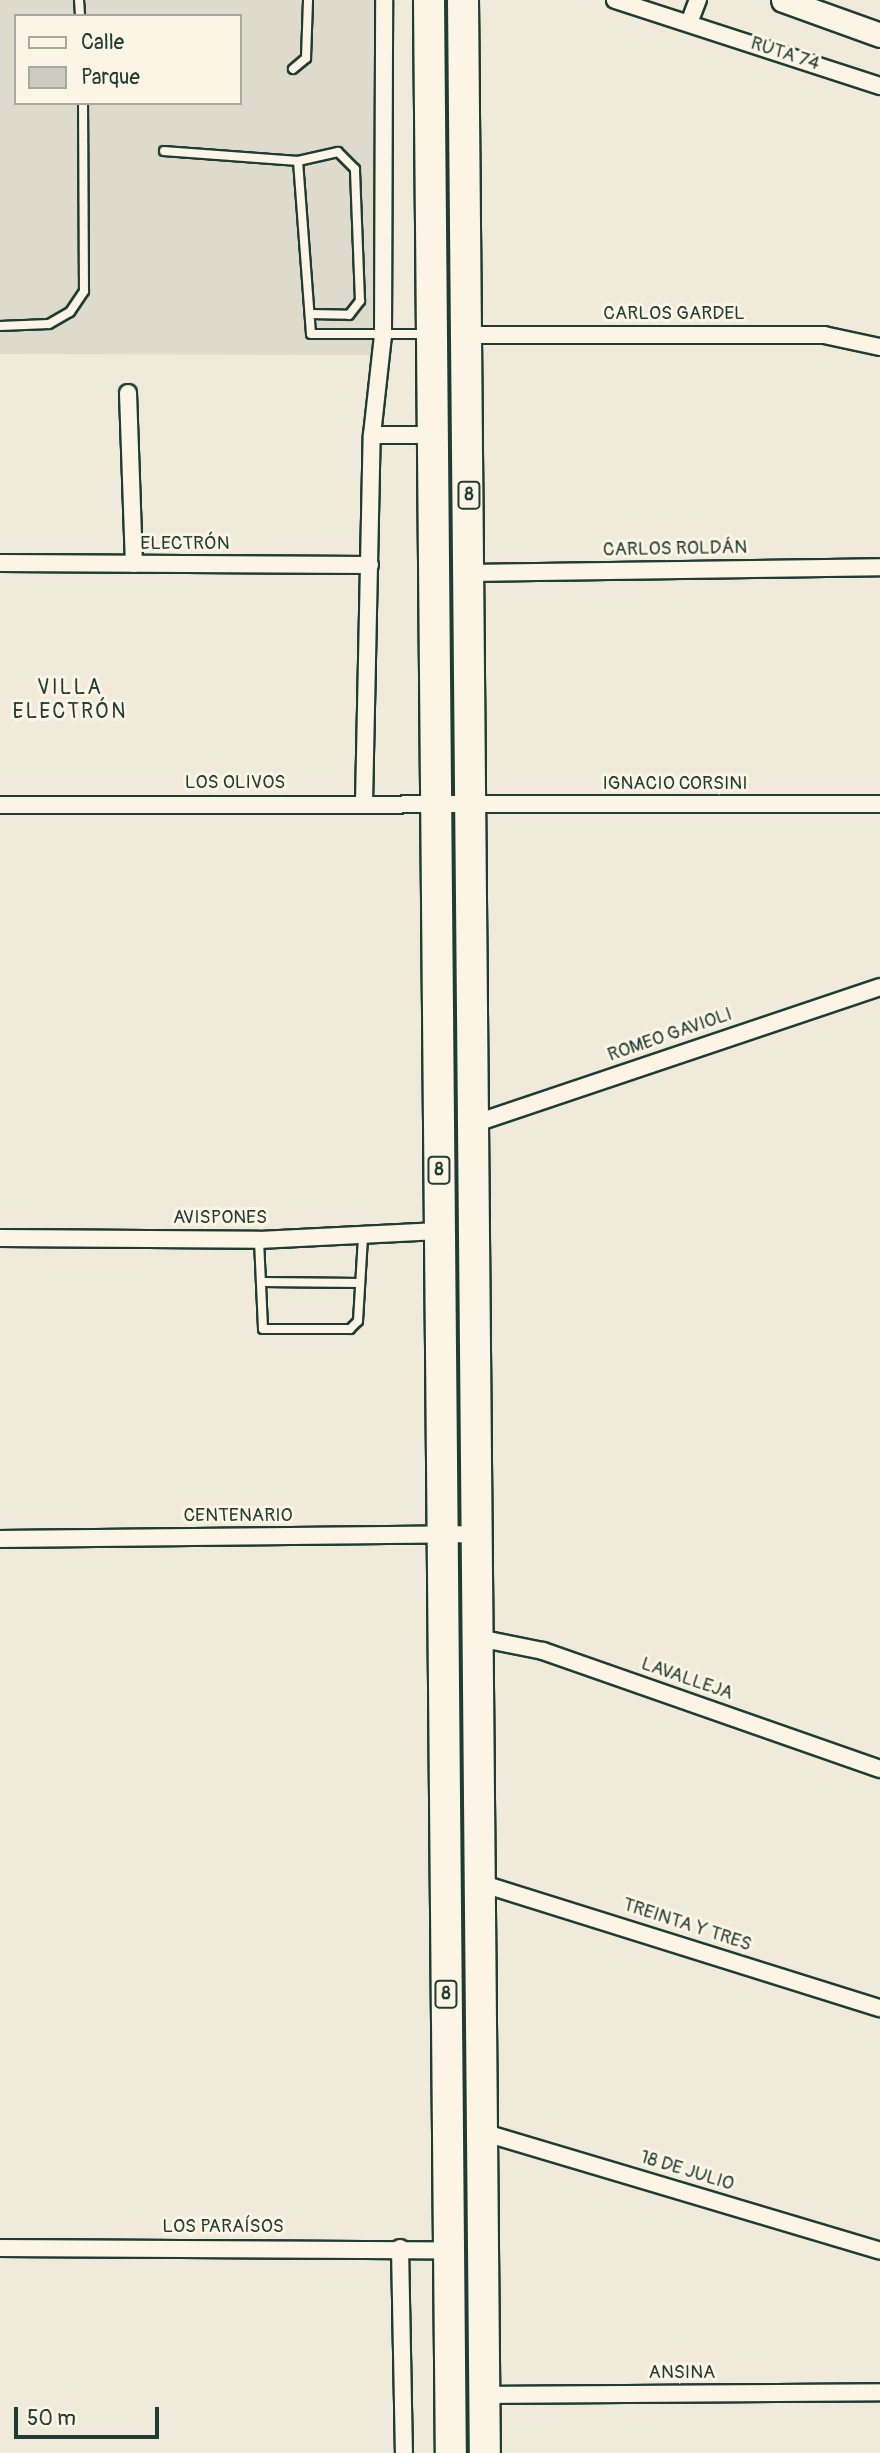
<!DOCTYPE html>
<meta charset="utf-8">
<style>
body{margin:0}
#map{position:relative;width:880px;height:2453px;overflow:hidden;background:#efeada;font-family:Pangolin,sans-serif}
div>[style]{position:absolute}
.built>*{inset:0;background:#dedbcc}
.green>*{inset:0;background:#cccdbf}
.roads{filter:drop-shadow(2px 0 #1f3d34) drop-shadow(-2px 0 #1f3d34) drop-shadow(0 2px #1f3d34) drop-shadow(0 -2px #1f3d34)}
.lane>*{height:8px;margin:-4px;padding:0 4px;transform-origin:4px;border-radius:4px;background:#fcf5e5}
.street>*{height:16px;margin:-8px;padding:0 8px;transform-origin:8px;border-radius:8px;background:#fcf5e5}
.secondary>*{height:23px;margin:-11.5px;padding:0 11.5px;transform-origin:11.5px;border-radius:11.5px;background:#fcf5e5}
.highway>*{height:30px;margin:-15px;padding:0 15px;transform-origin:15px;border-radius:15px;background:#fcf5e5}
span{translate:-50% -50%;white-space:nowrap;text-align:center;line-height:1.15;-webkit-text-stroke:6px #fcf5e5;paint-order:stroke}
.shield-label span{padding:2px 5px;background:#fcf5e5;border:2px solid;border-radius:5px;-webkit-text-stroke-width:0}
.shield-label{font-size:18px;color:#1f3d34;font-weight:700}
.street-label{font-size:19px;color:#1f3d34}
.neighbourhood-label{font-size:21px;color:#1f3d34;letter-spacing:2px}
.legend{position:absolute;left:14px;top:14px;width:228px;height:91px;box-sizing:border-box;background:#fcf5e5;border:2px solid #a4ab9e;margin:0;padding:9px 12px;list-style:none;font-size:21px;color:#1f3d34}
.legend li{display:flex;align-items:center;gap:14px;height:35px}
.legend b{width:35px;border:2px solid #a4ab9e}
.scale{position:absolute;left:14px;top:2407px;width:145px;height:32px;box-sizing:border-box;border:4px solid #1f3d34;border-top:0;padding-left:9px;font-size:21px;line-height:24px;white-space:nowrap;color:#1f3d34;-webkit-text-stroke:5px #fcf5e5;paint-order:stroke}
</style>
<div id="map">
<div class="built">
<i style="clip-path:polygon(evenodd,0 0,375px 0,375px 355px,0 354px,0 0,16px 16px,240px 16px,240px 103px,16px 103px,16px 16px)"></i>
</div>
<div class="green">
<i style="clip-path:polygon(441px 0,455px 205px,455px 602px,445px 497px)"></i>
<i style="clip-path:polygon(453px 1043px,462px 1130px,465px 1458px,458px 1476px)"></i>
<i style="clip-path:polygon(459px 1753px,467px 1830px,474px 2453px,462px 2453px)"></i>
</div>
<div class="roads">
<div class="lane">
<i style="left:79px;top:0;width:16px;rotate:86deg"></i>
<i style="left:293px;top:69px;width:17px;rotate:-40deg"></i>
<i style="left:306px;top:58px;width:58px;rotate:-88deg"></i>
<i style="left:164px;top:151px;width:134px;rotate:4.3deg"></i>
<i style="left:310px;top:314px;width:39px;rotate:1deg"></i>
<i style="left:349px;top:315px;width:18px;rotate:-52deg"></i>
<i style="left:360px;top:301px;width:132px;rotate:-92.2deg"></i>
<i style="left:355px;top:169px;width:24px;rotate:-135deg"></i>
<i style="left:338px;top:152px;width:41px;rotate:167.3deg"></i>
<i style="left:298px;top:161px;width:173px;rotate:85.7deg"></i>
<i style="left:311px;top:334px;width:116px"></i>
<i style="left:0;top:326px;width:49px;rotate:-2.3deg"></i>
<i style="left:49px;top:324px;width:24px;rotate:-30deg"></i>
<i style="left:70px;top:312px;width:25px;rotate:-56deg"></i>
<i style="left:84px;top:291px;width:188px;rotate:-90.3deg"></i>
<i style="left:259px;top:1240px;width:89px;rotate:87.4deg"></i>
<i style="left:263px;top:1329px;width:87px"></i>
<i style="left:350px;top:1329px;width:11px;rotate:-45deg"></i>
<i style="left:358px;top:1321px;width:84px;rotate:-86.6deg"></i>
<i style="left:263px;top:1282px;width:97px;rotate:0.6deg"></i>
</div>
<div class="street">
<i style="left:615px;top:0;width:279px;rotate:18deg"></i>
<i style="left:689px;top:23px;width:25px;rotate:-69deg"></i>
<i style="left:467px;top:335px;width:357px"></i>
<i style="left:824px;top:335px;width:57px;rotate:12.1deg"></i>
<i style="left:128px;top:393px;width:171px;rotate:88deg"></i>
<i style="left:372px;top:435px;width:61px"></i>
<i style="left:0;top:563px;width:370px;rotate:0.3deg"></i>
<i style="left:470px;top:573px;width:410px;rotate:-0.8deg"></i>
<i style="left:364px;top:803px;width:368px;rotate:-88.8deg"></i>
<i style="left:372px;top:435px;width:100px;rotate:-83.7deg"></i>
<i style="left:383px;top:336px;width:336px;rotate:-89.8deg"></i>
<i style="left:0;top:805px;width:880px;rotate:-0.07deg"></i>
<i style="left:473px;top:1124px;width:429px;rotate:-18.6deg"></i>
<i style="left:0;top:1238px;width:259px;rotate:0.4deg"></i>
<i style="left:259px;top:1240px;width:180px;rotate:-2.9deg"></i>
<i style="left:0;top:1539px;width:477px;rotate:-0.6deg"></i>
<i style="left:478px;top:1638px;width:66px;rotate:11.3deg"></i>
<i style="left:543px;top:1651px;width:357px;rotate:19.3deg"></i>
<i style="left:480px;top:1883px;width:419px;rotate:17.4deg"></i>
<i style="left:482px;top:2132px;width:415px;rotate:16.6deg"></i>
<i style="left:0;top:2248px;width:446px;rotate:0.3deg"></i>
<i style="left:400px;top:2248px;width:205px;rotate:88.9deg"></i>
<i style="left:484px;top:2395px;width:396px;rotate:-0.4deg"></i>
</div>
<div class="secondary">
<i style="left:783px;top:0;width:103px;rotate:19.8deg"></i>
</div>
<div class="highway">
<i style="left:429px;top:0;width:2453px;rotate:89.49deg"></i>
<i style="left:463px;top:0;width:2453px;rotate:89.49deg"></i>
</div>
</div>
<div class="shield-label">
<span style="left:469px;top:495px">8</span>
<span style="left:439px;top:1170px">8</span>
<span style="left:446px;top:1994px">8</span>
</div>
<div class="street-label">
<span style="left:785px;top:54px;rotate:18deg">RUTA 74</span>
<span style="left:674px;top:314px">CARLOS GARDEL</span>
<span style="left:185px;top:544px">ELECTRÓN</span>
<span style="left:675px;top:549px;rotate:-1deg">CARLOS ROLDÁN</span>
<span style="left:235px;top:783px">LOS OLIVOS</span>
<span style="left:675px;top:784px">IGNACIO CORSINI</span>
<span style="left:670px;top:1035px;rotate:-19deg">ROMEO GAVIOLI</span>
<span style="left:220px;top:1218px">AVISPONES</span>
<span style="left:238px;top:1516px">CENTENARIO</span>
<span style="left:687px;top:1679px;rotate:19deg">LAVALLEJA</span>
<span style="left:687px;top:1925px;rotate:18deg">TREINTA Y TRES</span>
<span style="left:687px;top:2171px;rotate:17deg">18 DE JULIO</span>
<span style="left:223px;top:2227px">LOS PARAÍSOS</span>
<span style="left:682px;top:2373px">ANSINA</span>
</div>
<div class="neighbourhood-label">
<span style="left:70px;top:700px">VILLA<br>ELECTRÓN</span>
</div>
<ul class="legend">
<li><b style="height:9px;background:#fcf5e5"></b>Calle</li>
<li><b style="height:19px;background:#cccdbf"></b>Parque</li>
</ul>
<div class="scale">50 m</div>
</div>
